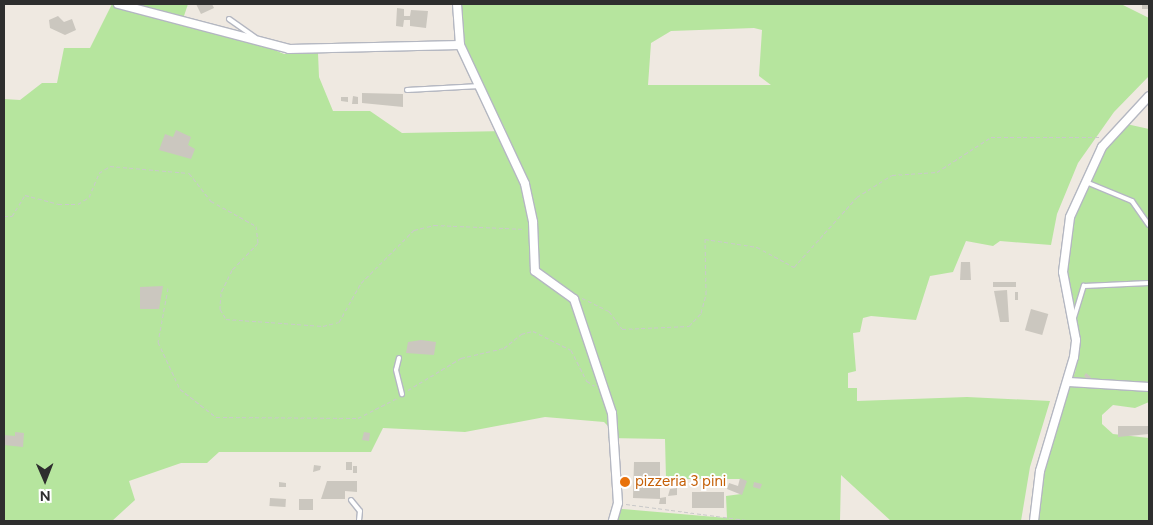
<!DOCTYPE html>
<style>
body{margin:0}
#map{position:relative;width:1153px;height:525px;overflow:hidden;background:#efe9e1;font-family:Figtree,sans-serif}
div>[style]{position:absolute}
.green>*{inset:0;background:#b6e59e}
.building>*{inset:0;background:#cbc7bf;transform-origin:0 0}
.path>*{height:1px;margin-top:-0.5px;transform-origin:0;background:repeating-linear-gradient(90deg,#c9c9c9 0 4px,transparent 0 6.5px)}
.roads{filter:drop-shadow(1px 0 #b4b7c1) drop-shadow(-1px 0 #b4b7c1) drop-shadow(0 1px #b4b7c1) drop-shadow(0 -1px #b4b7c1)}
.lane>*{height:4px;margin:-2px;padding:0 2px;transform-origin:2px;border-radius:2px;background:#fff}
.street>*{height:8px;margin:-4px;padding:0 4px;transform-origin:4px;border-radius:4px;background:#fff}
.dots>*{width:14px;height:14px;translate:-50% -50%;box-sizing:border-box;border:2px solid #fff;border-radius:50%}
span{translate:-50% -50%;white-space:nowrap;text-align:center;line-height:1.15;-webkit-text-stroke:4px #fff;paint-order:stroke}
.food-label{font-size:15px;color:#c56008}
.left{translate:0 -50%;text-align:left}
.frame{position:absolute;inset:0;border:5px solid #2e2e2e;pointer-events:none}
.north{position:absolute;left:20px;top:455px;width:50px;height:50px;-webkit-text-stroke:4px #fff;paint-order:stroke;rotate:179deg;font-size:14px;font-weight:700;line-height:20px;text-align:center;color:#2e2e2e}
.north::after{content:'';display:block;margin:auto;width:18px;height:22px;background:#2e2e2e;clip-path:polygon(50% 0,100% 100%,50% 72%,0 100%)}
</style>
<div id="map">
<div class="green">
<i style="clip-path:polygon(evenodd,112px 4px,188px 4px,182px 22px,249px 39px,284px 54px,318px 53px,319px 77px,333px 111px,370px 111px,402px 133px,506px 131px,461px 41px,459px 4px,1121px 4px,1149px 18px,1149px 76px,1114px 112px,1078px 163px,1057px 214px,1051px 245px,1000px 241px,993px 246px,966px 241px,953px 272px,930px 276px,916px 320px,871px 316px,863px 318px,860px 332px,853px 333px,856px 371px,848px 373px,848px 388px,857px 388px,857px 401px,967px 397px,1050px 401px,1030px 467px,1021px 521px,891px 521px,841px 475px,840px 521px,612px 521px,611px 508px,727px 518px,726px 496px,741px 494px,740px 479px,666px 479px,665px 439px,608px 438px,611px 429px,604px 422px,545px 417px,465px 432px,383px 428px,371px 452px,219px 452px,207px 463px,181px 463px,129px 481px,135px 500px,112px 521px,4px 521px,4px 99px,20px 100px,42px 83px,57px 83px,64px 48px,90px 48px,112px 4px,754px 28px,762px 30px,759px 76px,771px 85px,648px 85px,651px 43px,671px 31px,754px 28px)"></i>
<i style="clip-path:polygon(1122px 123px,1149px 129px,1149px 402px,1135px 408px,1113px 405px,1102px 415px,1102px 424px,1113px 434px,1149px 438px,1149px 521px,1034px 521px,1043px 470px,1076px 369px,1065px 234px,1089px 169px)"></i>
</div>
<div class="building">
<i style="clip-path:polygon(196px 4px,212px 4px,214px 8px,201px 14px)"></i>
<i style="left:1142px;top:4px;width:7px;height:5px"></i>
<i style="clip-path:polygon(397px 8px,404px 9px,404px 16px,410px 16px,411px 10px,428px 11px,426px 28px,410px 26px,410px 20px,404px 20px,403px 27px,396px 26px)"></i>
<i style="clip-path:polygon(58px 16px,64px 22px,72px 19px,76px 30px,65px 35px,50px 28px,49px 20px)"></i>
<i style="clip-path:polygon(362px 93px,403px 94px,403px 107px,362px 103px)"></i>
<i style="clip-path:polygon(353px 96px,358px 97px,358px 104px,352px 104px)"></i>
<i style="clip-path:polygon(341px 97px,348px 97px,348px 102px,341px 101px)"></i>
<i style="clip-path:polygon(176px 130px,191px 137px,188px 145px,195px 149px,191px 159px,159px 150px,165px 134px,173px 137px)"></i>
<i style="clip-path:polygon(961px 262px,970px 262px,971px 280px,960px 280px)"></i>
<i style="left:1016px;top:282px;width:5px;height:23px;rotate:90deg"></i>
<i style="clip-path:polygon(163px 286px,159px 309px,140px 309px,140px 287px)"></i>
<i style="clip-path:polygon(1007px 290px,1009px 322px,1000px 322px,994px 291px)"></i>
<i style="left:1015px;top:292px;width:3px;height:8px"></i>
<i style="left:1031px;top:309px;width:18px;height:22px;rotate:16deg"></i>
<i style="clip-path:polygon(421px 340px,436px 342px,434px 355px,406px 353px,408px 342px)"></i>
<i style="clip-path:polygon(1086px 373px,1091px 377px,1088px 380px,1084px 376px)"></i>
<i style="clip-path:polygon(1118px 426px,1149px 426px,1149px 434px,1118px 437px)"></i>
<i style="clip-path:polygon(15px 432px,24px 433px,23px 447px,4px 445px,4px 435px,15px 436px)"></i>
<i style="clip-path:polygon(364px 432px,370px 433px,369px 441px,362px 440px)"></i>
<i style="left:346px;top:462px;width:6px;height:8px"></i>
<i style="clip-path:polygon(634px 462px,660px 462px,660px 498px,666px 497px,666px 504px,659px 504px,660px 499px,633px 498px)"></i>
<i style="clip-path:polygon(314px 465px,321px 466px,320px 470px,313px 472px)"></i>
<i style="left:353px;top:466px;width:4px;height:7px"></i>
<i style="clip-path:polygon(740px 478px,747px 481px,742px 495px,727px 489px,729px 483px,738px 486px)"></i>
<i style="clip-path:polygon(327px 481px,357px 481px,357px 492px,345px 491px,345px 499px,321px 499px)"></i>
<i style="clip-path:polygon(279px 482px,286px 483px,286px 487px,279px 487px)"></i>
<i style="clip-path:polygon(754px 482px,762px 484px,760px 489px,753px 487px)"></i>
<i style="clip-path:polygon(677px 488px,677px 495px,668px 496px,670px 489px)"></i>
<i style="left:692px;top:492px;width:32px;height:16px"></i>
<i style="left:270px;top:498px;width:16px;height:8px;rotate:4deg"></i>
<i style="left:299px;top:499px;width:14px;height:11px"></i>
</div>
<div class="path">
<i style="left:4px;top:216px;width:8px"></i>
<i style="left:12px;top:216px;width:25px;rotate:-58deg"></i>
<i style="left:25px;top:195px;width:34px;rotate:15deg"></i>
<i style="left:58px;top:204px;width:20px"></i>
<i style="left:78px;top:204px;width:13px;rotate:-32deg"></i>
<i style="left:89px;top:197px;width:26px;rotate:-67deg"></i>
<i style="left:99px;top:173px;width:13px;rotate:-32deg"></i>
<i style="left:110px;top:166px;width:79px;rotate:5.1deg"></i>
<i style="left:189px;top:173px;width:36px;rotate:52deg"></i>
<i style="left:211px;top:201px;width:51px;rotate:29.1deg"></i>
<i style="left:256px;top:226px;width:17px;rotate:83deg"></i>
<i style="left:258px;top:243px;width:37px;rotate:134deg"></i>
<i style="left:232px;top:270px;width:25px;rotate:116deg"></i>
<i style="left:221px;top:293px;width:16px;rotate:94deg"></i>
<i style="left:220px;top:309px;width:12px;rotate:59deg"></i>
<i style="left:226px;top:319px;width:97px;rotate:4.1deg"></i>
<i style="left:323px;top:326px;width:16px;rotate:-14deg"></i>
<i style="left:339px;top:322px;width:45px;rotate:-60.6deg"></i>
<i style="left:361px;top:283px;width:75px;rotate:-45deg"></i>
<i style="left:414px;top:230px;width:21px;rotate:-14deg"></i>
<i style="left:434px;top:225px;width:91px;rotate:2.5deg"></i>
<i style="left:168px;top:288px;width:55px;rotate:100.5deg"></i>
<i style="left:158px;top:342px;width:52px;rotate:64.9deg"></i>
<i style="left:180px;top:389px;width:46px;rotate:37.9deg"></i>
<i style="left:216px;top:417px;width:142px;rotate:0.4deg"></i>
<i style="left:358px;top:418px;width:44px;rotate:-27.1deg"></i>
<i style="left:582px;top:298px;width:30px;rotate:26deg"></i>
<i style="left:609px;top:311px;width:22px;rotate:54deg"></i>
<i style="left:622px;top:329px;width:67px;rotate:-2.6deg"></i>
<i style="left:689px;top:326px;width:18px;rotate:-47deg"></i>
<i style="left:701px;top:313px;width:20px;rotate:-75deg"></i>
<i style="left:706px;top:294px;width:55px;rotate:-91deg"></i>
<i style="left:705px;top:239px;width:53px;rotate:8.7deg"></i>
<i style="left:757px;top:247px;width:42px;rotate:28.4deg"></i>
<i style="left:794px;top:267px;width:94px;rotate:-48deg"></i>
<i style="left:857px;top:197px;width:41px;rotate:-32.2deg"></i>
<i style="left:892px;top:175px;width:45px;rotate:-3.8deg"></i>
<i style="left:937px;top:172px;width:64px;rotate:-32.9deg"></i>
<i style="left:991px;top:137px;width:108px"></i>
<i style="left:408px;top:390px;width:62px;rotate:-31.1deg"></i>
<i style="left:461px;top:358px;width:44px;rotate:-13.1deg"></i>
<i style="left:504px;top:348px;width:22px;rotate:-39deg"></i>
<i style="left:521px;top:334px;width:12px;rotate:-14deg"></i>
<i style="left:533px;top:331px;width:42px;rotate:26.6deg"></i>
<i style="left:571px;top:350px;width:35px;rotate:63deg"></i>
<i style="left:587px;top:381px;width:9px;rotate:32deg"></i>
<i style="left:626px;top:504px;width:129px;rotate:7.6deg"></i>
</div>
<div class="roads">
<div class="lane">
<i style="left:229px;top:19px;width:32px;rotate:35deg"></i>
<i style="left:407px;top:90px;width:73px;rotate:-3.1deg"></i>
<i style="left:1086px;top:182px;width:50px;rotate:22.4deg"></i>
<i style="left:1132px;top:201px;width:29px;rotate:55deg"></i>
<i style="left:1073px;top:321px;width:37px;rotate:-73deg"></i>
<i style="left:1084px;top:286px;width:65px;rotate:-2.6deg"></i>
<i style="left:399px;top:358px;width:12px;rotate:104deg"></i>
<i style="left:396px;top:370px;width:25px;rotate:76deg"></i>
<i style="left:351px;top:500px;width:14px;rotate:51deg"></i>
<i style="left:360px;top:511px;width:10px;rotate:96deg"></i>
</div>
<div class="street">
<i style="left:118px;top:4px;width:177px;rotate:14.7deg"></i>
<i style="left:289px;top:49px;width:171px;rotate:-1.3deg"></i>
<i style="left:457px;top:4px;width:41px;rotate:85.8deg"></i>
<i style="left:460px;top:45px;width:153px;rotate:64.9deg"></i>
<i style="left:525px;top:184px;width:39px;rotate:78deg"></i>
<i style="left:533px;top:222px;width:49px;rotate:87.7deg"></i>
<i style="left:535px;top:271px;width:48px;rotate:35.7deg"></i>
<i style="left:574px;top:299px;width:120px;rotate:71.6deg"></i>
<i style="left:612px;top:413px;width:90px;rotate:86.2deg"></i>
<i style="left:618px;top:503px;width:19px;rotate:106deg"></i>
<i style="left:1069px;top:382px;width:80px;rotate:3.6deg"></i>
<i style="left:1034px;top:521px;width:50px;rotate:-83.2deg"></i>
<i style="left:1040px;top:471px;width:119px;rotate:-73.4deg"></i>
<i style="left:1074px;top:357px;width:17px;rotate:-83deg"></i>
<i style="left:1076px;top:340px;width:69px;rotate:-100.8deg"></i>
<i style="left:1063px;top:272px;width:55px;rotate:-82.7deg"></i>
<i style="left:1070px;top:217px;width:77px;rotate:-65.4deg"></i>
<i style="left:1102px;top:147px;width:69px;rotate:-47.3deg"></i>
</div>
</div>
<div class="dots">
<i style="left:625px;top:482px;background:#e8710a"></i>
</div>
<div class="food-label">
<span class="left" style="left:635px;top:482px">pizzeria 3 pini</span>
</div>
<div class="frame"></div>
<div class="north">N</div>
</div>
